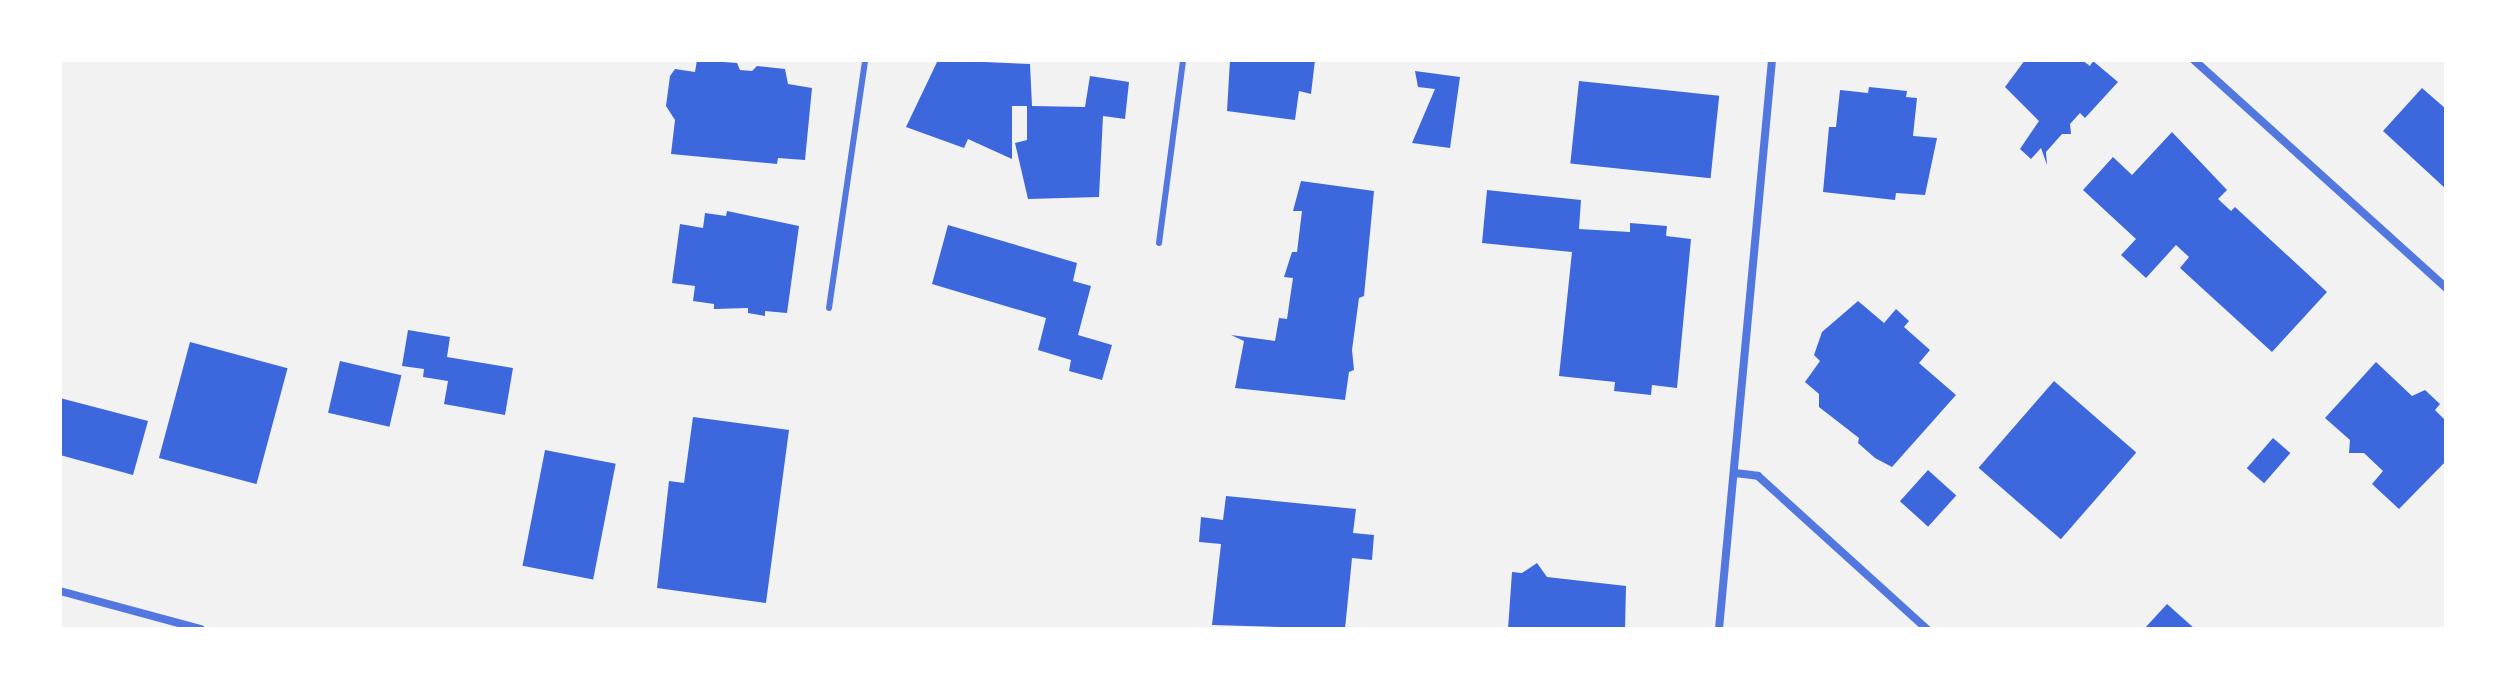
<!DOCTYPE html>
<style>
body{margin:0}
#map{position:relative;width:2506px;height:689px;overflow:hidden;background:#f2f2f2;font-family:"Sofia Sans Condensed",sans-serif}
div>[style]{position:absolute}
.building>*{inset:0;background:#3d67dc;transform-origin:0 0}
.service>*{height:6px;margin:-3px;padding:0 3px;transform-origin:3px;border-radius:3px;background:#5277de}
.minor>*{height:8px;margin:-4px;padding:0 4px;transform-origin:4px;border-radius:4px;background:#5277de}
span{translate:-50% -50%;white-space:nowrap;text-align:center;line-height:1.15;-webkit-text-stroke:6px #fff;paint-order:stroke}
.frame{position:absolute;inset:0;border:62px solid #fff;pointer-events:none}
</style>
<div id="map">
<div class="building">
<i style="clip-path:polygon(697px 60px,737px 63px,740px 70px,752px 71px,757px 66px,785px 69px,788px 84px,812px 88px,805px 160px,778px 158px,777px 164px,671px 154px,675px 120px,666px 106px,670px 76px,675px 69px,695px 72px)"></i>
<i style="clip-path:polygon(938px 60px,1030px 64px,1032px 106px,1085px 107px,1090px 76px,1129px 82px,1125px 119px,1103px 116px,1099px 197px,1028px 199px,1015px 143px,1027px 140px,1027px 106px,1012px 106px,1012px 159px,968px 139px,964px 148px,906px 127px)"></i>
<i style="clip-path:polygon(1230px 60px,1315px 60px,1311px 94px,1299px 91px,1295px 120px,1227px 111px)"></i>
<i style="clip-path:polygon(2025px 60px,2082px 60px,2090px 66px,2093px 61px,2118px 82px,2085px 118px,2080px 113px,2070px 124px,2071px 134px,2062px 134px,2046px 152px,2047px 165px,2041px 148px,2031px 159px,2020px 149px,2039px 121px,2005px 87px)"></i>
<i style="clip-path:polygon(1415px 71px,1460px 77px,1450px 148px,1412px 143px,1435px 89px,1418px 87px)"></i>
<i style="left:1579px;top:81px;width:141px;height:83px;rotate:6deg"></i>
<i style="clip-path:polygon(1869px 87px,1907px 91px,1906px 97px,1917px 98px,1913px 136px,1937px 138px,1925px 195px,1896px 193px,1895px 200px,1823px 192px,1829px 127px,1836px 127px,1840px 90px,1868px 93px)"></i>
<i style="clip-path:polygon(2422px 88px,2446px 109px,2446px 189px,2383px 131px)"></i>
<i style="clip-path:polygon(2172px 132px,2227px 190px,2218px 199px,2231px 211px,2235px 207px,2327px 292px,2272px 352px,2180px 268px,2189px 257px,2176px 245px,2146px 278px,2121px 255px,2136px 239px,2083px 190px,2113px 157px,2132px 175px)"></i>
<i style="clip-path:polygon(1301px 181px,1374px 191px,1364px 296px,1359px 298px,1352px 350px,1354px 370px,1349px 372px,1345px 400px,1235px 388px,1244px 341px,1231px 335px,1275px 341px,1279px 318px,1287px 319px,1293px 278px,1284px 277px,1292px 252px,1297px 252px,1302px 211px,1293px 211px)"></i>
<i style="clip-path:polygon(1487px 190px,1581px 200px,1579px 229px,1630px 232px,1630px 223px,1667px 226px,1666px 236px,1691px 239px,1677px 388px,1652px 385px,1651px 395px,1614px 391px,1615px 382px,1559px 376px,1572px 252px,1482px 243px)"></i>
<i style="clip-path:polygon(727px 211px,799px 226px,787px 313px,765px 311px,765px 316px,748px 313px,748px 308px,714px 309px,714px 304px,693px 301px,695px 286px,672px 283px,680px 224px,703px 228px,705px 213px,726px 216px)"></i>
<i style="clip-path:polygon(948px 225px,1077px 263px,1073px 281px,1091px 286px,1078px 335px,1112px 345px,1102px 380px,1069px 371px,1071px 360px,1038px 350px,1046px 318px,932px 284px)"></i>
<i style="clip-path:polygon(1858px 301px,1884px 323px,1896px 309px,1909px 321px,1904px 327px,1930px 350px,1919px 363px,1956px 395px,1892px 467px,1875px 458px,1858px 443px,1859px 438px,1819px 407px,1819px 394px,1805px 382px,1820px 361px,1814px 355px,1822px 332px)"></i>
<i style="clip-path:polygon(408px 330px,450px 337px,447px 357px,513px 368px,505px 415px,444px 404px,448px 381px,423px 377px,424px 369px,402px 366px)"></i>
<i style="left:190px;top:342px;width:101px;height:120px;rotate:15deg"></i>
<i style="left:340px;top:361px;width:63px;height:53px;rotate:13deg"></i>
<i style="clip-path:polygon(2376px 362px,2412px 396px,2425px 390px,2440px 404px,2435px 410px,2446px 421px,2446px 461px,2399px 509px,2372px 484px,2383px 471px,2364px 453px,2349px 453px,2350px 440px,2325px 418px)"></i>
<i style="left:2054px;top:381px;width:109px;height:115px;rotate:41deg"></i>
<i style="clip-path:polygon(60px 398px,148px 421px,133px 475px,60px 455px)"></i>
<i style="clip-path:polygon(693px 417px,789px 430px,766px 603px,657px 588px,669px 481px,684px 483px)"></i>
<i style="left:2273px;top:438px;width:23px;height:40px;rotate:41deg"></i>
<i style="left:545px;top:450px;width:72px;height:118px;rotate:11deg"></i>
<i style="left:1928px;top:470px;width:38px;height:42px;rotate:42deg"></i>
<i style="clip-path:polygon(1226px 496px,1356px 509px,1353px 533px,1374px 535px,1372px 560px,1352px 558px,1345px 629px,1212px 625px,1221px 544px,1199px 542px,1201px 517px,1223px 520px)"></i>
<i style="clip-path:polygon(1537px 563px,1547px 577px,1626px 586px,1625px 629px,1508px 629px,1512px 572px,1522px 573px)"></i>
<i style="clip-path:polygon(2167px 604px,2195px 629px,2144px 629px)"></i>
</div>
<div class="service">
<i style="left:1159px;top:243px;width:185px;rotate:-82.5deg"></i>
<i style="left:829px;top:308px;width:251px;rotate:-81.7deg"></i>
</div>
<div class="minor">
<i style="left:2194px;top:60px;width:340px;rotate:42.1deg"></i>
<i style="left:1735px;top:473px;width:23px;rotate:7deg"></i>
<i style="left:1758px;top:476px;width:228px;rotate:42.2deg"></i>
<i style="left:60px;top:591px;width:146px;rotate:15.1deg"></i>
<i style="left:1719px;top:629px;width:571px;rotate:-84.68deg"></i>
</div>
<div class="frame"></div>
</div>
